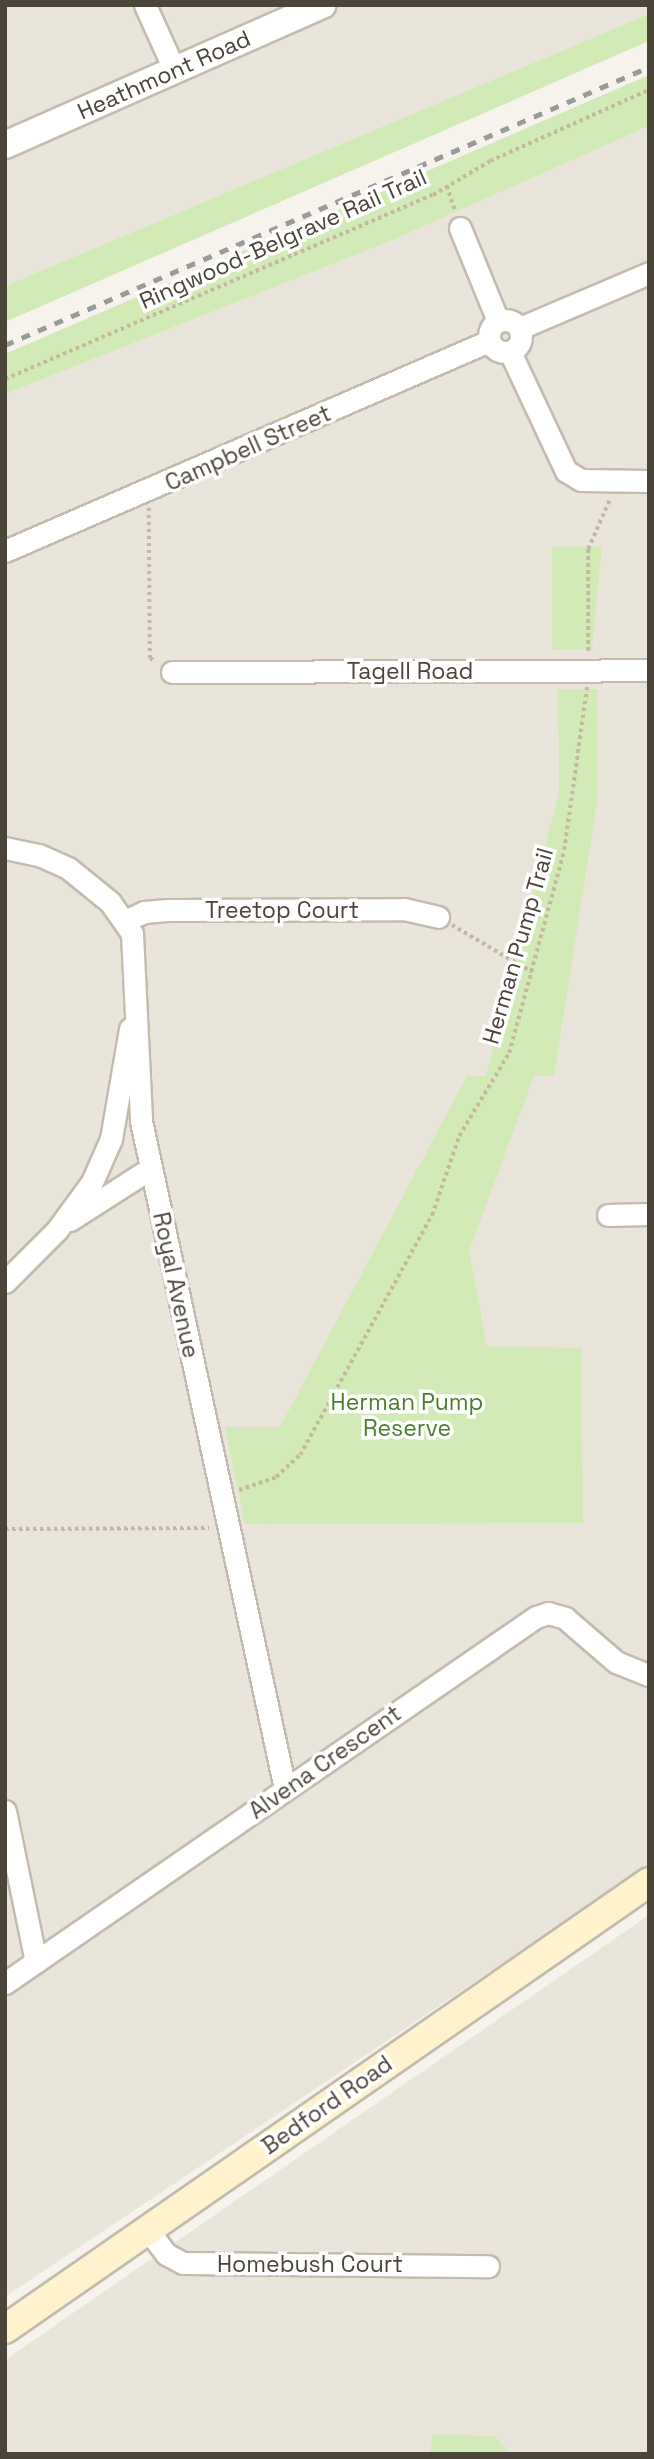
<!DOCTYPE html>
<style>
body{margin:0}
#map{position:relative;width:654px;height:2459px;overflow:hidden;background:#f6f3ec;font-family:"Space Grotesk",sans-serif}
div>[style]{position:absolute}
.residential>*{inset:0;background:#eae5da}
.green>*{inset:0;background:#d2eab5}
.path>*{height:3.5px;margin-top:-1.75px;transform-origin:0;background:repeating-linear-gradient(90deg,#c4b79f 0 3.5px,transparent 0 7px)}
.roads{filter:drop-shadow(2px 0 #c2bbae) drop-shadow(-2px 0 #c2bbae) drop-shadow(0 2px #c2bbae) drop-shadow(0 -2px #c2bbae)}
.minor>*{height:21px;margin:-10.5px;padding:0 10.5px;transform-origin:10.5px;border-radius:10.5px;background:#fff}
.minor>.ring{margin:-10.5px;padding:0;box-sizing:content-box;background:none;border:21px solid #fff;border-radius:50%}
.tertiary>*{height:26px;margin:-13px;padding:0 13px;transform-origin:13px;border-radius:13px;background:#fff}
.secondary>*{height:28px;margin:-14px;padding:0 14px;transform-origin:14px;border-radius:14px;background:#fff3cd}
.rail>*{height:5px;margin-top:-2.5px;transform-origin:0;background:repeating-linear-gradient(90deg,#9a9a9a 0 9px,transparent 0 18px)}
span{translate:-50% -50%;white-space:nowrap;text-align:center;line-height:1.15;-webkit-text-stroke:7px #fff;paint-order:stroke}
.street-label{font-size:23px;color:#4b4439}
.park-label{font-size:23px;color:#4a7f2a}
.frame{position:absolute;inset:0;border:7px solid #4b4439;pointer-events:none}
</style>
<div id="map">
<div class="residential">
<i style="clip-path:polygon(5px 5px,649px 5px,649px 14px,5px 286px)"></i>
<i style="clip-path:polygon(649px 126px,649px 1865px,5px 2297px,5px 394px,388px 242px)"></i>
<i style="clip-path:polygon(649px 1915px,649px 2454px,511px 2454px,495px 2436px,434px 2434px,430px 2454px,5px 2454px,5px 2360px)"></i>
</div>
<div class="green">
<i style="clip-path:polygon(649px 14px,649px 41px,5px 322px,5px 286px)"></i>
<i style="clip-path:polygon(649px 75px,649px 126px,388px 242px,5px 394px,5px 354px)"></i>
<i style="clip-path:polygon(602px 546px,592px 649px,552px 650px,552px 547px)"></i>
<i style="clip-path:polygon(558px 689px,598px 689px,598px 796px,554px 1076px,534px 1076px,469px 1251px,487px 1346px,581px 1348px,583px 1523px,245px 1524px,225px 1427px,280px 1427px,467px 1076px,486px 1076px,559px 793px)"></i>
<i style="clip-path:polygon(433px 2434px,495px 2436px,511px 2454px,430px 2454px)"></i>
</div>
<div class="path">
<i style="left:447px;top:186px;width:25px;rotate:72deg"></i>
<i style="left:5px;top:379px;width:466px;rotate:-23.3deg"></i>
<i style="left:433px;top:195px;width:66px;rotate:-30.8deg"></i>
<i style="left:490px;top:161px;width:174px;rotate:-24.1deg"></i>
<i style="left:149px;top:508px;width:150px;rotate:89.6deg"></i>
<i style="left:150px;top:658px;width:7px;rotate:34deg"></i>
<i style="left:588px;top:651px;width:102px;rotate:-90deg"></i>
<i style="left:588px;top:549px;width:55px;rotate:-66.3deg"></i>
<i style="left:452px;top:925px;width:93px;rotate:30.4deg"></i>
<i style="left:239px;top:1490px;width:39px;rotate:-19deg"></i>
<i style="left:276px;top:1477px;width:33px;rotate:-43deg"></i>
<i style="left:300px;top:1455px;width:274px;rotate:-61.2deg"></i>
<i style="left:432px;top:1215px;width:83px;rotate:-71.1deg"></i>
<i style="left:459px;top:1136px;width:97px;rotate:-58.9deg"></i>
<i style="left:509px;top:1053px;width:210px;rotate:-74.8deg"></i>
<i style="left:564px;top:850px;width:165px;rotate:-82deg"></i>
<i style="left:5px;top:1529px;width:204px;rotate:-0.3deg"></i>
</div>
<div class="roads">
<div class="minor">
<i style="left:145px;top:5px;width:72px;rotate:65.6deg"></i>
<i style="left:460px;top:228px;width:100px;rotate:67.8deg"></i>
<i class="ring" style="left:489px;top:320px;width:11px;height:11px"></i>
<i style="left:520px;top:328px;width:140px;rotate:-23.1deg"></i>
<i style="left:510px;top:352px;width:132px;rotate:64.8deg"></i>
<i style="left:566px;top:471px;width:17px;rotate:31deg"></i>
<i style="left:581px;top:480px;width:68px;rotate:0.8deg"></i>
<i style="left:5px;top:551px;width:528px;rotate:-23.46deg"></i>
<i style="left:172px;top:672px;width:477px;rotate:-0.2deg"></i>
<i style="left:5px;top:848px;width:35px;rotate:12deg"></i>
<i style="left:39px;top:855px;width:32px;rotate:24deg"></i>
<i style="left:68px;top:868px;width:54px;rotate:39deg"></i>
<i style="left:110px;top:902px;width:39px;rotate:55deg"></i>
<i style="left:132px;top:934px;width:187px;rotate:87.2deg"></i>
<i style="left:141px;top:1121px;width:683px;rotate:77.83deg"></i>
<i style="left:127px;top:920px;width:19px;rotate:-25deg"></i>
<i style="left:144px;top:912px;width:23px;rotate:-5deg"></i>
<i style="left:167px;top:910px;width:237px;rotate:-0.2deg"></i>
<i style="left:404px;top:909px;width:35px;rotate:13deg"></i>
<i style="left:608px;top:1215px;width:41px;rotate:-1.4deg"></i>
<i style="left:70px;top:1220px;width:96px;rotate:-32.7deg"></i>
<i style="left:5px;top:1282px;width:74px;rotate:-45deg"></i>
<i style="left:57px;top:1230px;width:59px;rotate:-53.9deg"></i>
<i style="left:92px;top:1182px;width:47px;rotate:-66.2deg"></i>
<i style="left:111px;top:1139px;width:112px;rotate:-80.2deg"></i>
<i style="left:5px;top:1811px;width:154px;rotate:78.4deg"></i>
<i style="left:5px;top:1983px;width:645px;rotate:-34.58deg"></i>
<i style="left:536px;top:1617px;width:13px;rotate:-18deg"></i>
<i style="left:548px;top:1613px;width:18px;rotate:16deg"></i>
<i style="left:565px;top:1618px;width:67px;rotate:40.8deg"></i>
<i style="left:616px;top:1662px;width:35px;rotate:22deg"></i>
<i style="left:148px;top:2230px;width:30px;rotate:53deg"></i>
<i style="left:166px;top:2254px;width:19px;rotate:28deg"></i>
<i style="left:183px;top:2263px;width:305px;rotate:0.6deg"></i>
</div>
<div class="tertiary">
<i style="left:5px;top:145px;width:347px;rotate:-23.8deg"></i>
</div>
<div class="secondary">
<i style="left:5px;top:2329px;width:784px;rotate:-34.76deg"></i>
</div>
</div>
<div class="rail">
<i style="left:5px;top:345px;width:701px;rotate:-23.35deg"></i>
</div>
<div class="street-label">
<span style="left:164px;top:75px;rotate:-24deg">Heathmont Road</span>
<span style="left:283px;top:239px;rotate:-24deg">Ringwood-Belgrave Rail Trail</span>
<span style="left:248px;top:448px;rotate:-24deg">Campbell Street</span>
<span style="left:410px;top:671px">Tagell Road</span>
<span style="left:282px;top:910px">Treetop Court</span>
<span style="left:518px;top:946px;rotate:-74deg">Herman Pump Trail</span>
<span style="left:176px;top:1285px;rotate:78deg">Royal Avenue</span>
<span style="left:325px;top:1762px;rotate:-35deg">Alvena Crescent</span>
<span style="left:327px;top:2105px;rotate:-35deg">Bedford Road</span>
<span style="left:310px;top:2264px">Homebush Court</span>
</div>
<div class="park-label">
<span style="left:407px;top:1415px">Herman Pump<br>Reserve</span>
</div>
<div class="frame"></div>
</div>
